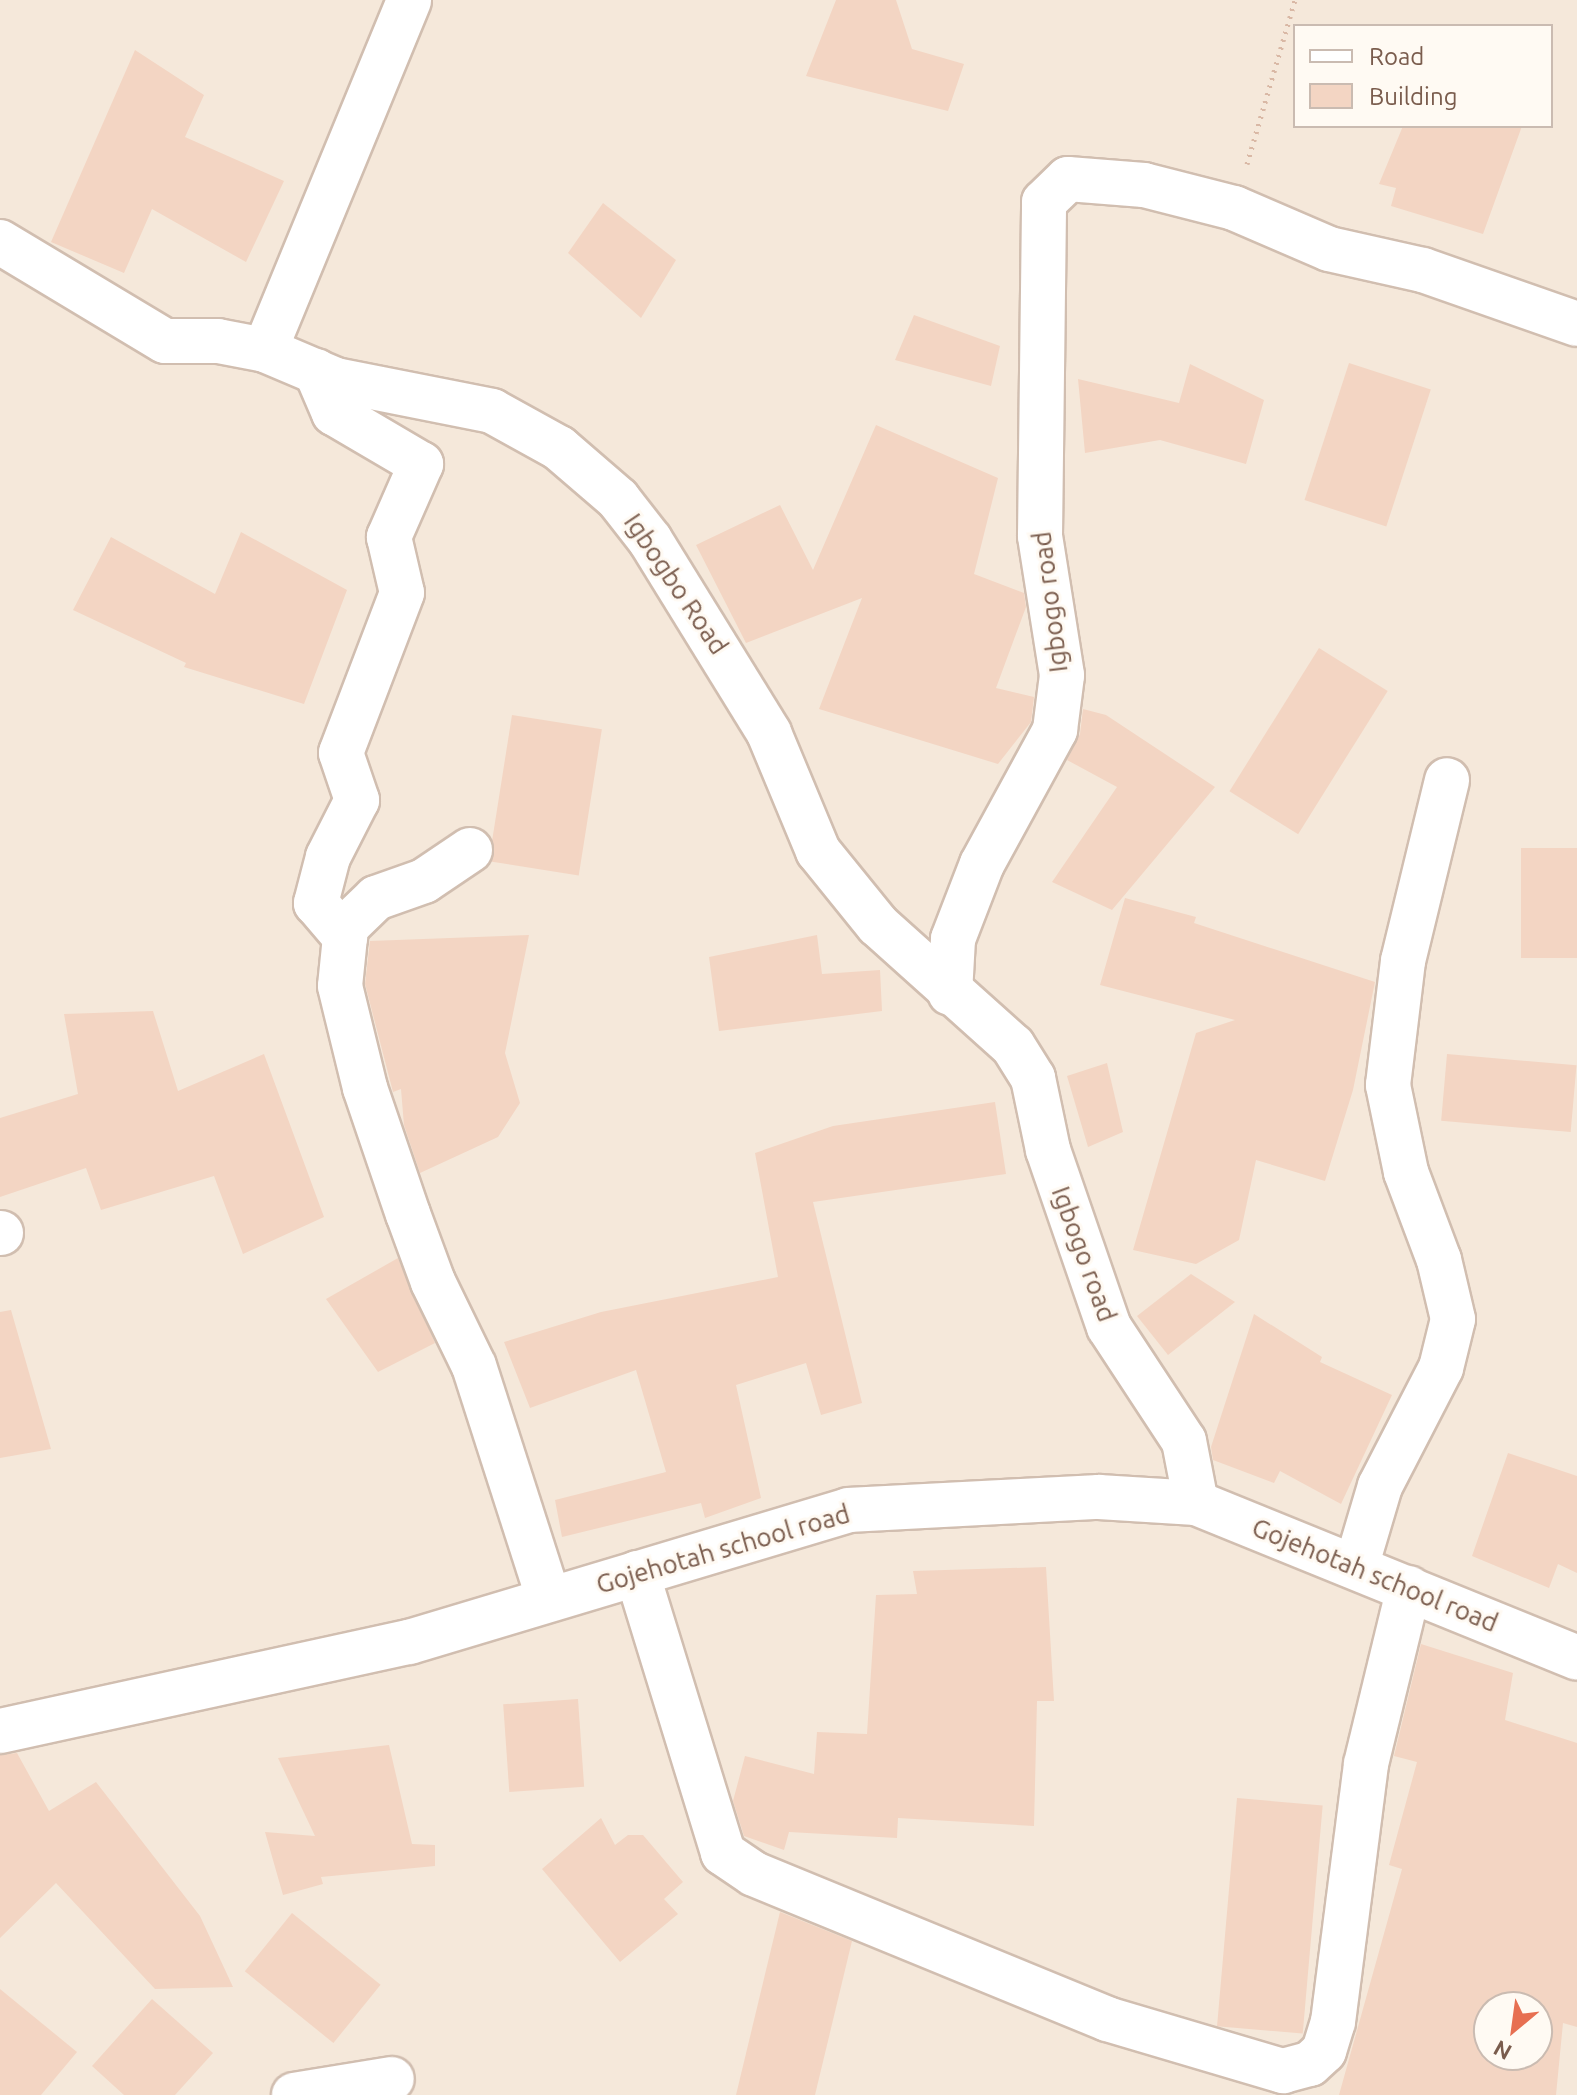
<!DOCTYPE html>
<style>
body{margin:0}
#map{position:relative;width:1577px;height:2095px;overflow:hidden;background:#fdf6ec;font-family:Ubuntu,sans-serif}
div>[style]{position:absolute}
.residential>*{inset:0;background:#f5e8da}
.building>*{inset:0;background:#f3d5c3;transform-origin:0 0}
.path>*{height:5px;margin-top:-2.5px;transform-origin:0;background:repeating-linear-gradient(90deg,#d9b8a5 0 2px,transparent 0 8px)}
.roads{filter:drop-shadow(2px 0 #d1beb0) drop-shadow(-2px 0 #d1beb0) drop-shadow(0 2px #d1beb0) drop-shadow(0 -2px #d1beb0)}
.street>*{height:44px;margin:-22px;padding:0 22px;transform-origin:22px;border-radius:22px;background:#fff}
span{translate:-50% -50%;white-space:nowrap;text-align:center;line-height:1.15;-webkit-text-stroke:6px #fffaf3;paint-order:stroke}
.street-label{font-size:26px;color:#7a5c4d}
.legend{position:absolute;left:1293px;top:24px;width:260px;height:104px;box-sizing:border-box;background:#fffaf3;border:2px solid #cabbb1;margin:0;padding:10px 14px;list-style:none;font-size:24px;color:#7a5c4d}
.legend li{display:flex;align-items:center;gap:16px;height:40px}
.legend b{width:40px;border:2px solid #cabbb1}
.north{position:absolute;left:1473px;top:1991px;width:80px;height:80px;box-sizing:border-box;background:#fffaf3;border:2px solid #cabbb1;border-radius:50%;rotate:209deg;font-size:22px;font-weight:700;line-height:32px;text-align:center;color:#7a5c4d}
.north::after{content:'';display:block;margin:auto;width:28px;height:36px;background:#e76f51;clip-path:polygon(50% 0,100% 100%,50% 72%,0 100%)}
</style>
<div id="map">
<div class="residential">
<i style="clip-path:polygon(evenodd,0 0,1577px 0,1577px 2095px,0 2095px,0 0,1295px 26px,1551px 26px,1551px 126px,1295px 126px,1295px 26px,0 0,1489px 2007px,1537px 2007px,1537px 2055px,1489px 2055px,1489px 2007px)"></i>
</div>
<div class="building">
<i style="clip-path:polygon(836px 0,896px 0,912px 49px,964px 64px,948px 111px,806px 76px)"></i>
<i style="clip-path:polygon(135px 50px,204px 95px,185px 137px,284px 181px,246px 262px,152px 209px,124px 273px,51px 242px)"></i>
<i style="clip-path:polygon(1403px 126px,1522px 126px,1483px 234px,1391px 206px,1396px 188px,1379px 184px)"></i>
<i style="clip-path:polygon(603px 203px,676px 260px,641px 318px,568px 253px)"></i>
<i style="clip-path:polygon(914px 315px,1000px 346px,991px 386px,895px 360px)"></i>
<i style="left:1349px;top:363px;width:86px;height:144px;rotate:18deg"></i>
<i style="clip-path:polygon(1190px 364px,1264px 400px,1246px 464px,1160px 440px,1085px 453px,1078px 379px,1179px 403px)"></i>
<i style="clip-path:polygon(876px 425px,998px 478px,974px 574px,1024px 593px,1026px 607px,996px 688px,1034px 697px,1031px 722px,998px 764px,819px 709px,862px 598px,746px 643px,696px 545px,780px 505px,813px 570px)"></i>
<i style="clip-path:polygon(241px 532px,347px 590px,304px 704px,184px 667px,186px 663px,73px 610px,111px 537px,215px 594px)"></i>
<i style="left:1319px;top:648px;width:81px;height:169px;rotate:32deg"></i>
<i style="clip-path:polygon(1083px 709px,1106px 715px,1215px 787px,1112px 910px,1052px 882px,1117px 787px,1067px 760px,1080px 734px)"></i>
<i style="left:512px;top:715px;width:91px;height:148px;rotate:9deg"></i>
<i style="left:1577px;top:848px;width:110px;height:56px;rotate:90deg"></i>
<i style="clip-path:polygon(1125px 898px,1196px 917px,1194px 923px,1375px 982px,1353px 1090px,1325px 1181px,1256px 1160px,1239px 1240px,1196px 1264px,1133px 1250px,1196px 1033px,1235px 1020px,1100px 985px)"></i>
<i style="clip-path:polygon(529px 935px,505px 1053px,520px 1103px,498px 1137px,420px 1173px,404px 1125px,401px 1089px,393px 1092px,365px 984px,370px 941px)"></i>
<i style="clip-path:polygon(817px 935px,822px 974px,880px 970px,882px 1011px,719px 1031px,709px 957px)"></i>
<i style="clip-path:polygon(153px 1011px,178px 1091px,264px 1054px,324px 1217px,243px 1254px,214px 1176px,101px 1210px,86px 1168px,0 1197px,0 1118px,78px 1094px,64px 1014px)"></i>
<i style="left:1447px;top:1054px;width:130px;height:67px;rotate:5deg"></i>
<i style="clip-path:polygon(1107px 1063px,1123px 1132px,1088px 1147px,1067px 1076px)"></i>
<i style="clip-path:polygon(995px 1102px,1006px 1174px,813px 1202px,862px 1403px,821px 1415px,806px 1363px,736px 1385px,761px 1498px,705px 1518px,701px 1503px,562px 1537px,555px 1500px,666px 1472px,636px 1370px,530px 1408px,504px 1342px,601px 1312px,778px 1277px,755px 1153px,833px 1126px)"></i>
<i style="clip-path:polygon(398px 1258px,435px 1343px,378px 1372px,326px 1299px)"></i>
<i style="clip-path:polygon(1191px 1274px,1235px 1302px,1168px 1355px,1137px 1316px)"></i>
<i style="clip-path:polygon(11px 1310px,51px 1449px,0 1458px,0 1312px)"></i>
<i style="clip-path:polygon(1254px 1314px,1322px 1357px,1320px 1362px,1392px 1395px,1341px 1504px,1280px 1471px,1274px 1483px,1213px 1460px,1211px 1447px)"></i>
<i style="clip-path:polygon(1508px 1453px,1577px 1476px,1577px 1573px,1558px 1564px,1549px 1588px,1472px 1556px)"></i>
<i style="clip-path:polygon(1046px 1567px,1054px 1701px,1037px 1701px,1034px 1826px,898px 1818px,897px 1838px,789px 1832px,784px 1850px,744px 1836px,733px 1801px,745px 1756px,814px 1774px,817px 1732px,867px 1734px,876px 1595px,917px 1594px,913px 1571px)"></i>
<i style="clip-path:polygon(evenodd,1421px 1644px,1513px 1673px,1505px 1720px,1577px 1743px,1577px 2027px,1563px 2023px,1556px 2095px,1339px 2095px,1402px 1869px,1389px 1865px,1417px 1762px,1394px 1756px,1421px 1644px,1489px 2007px,1537px 2007px,1537px 2055px,1489px 2055px,1489px 2007px)"></i>
<i style="left:578px;top:1699px;width:88px;height:75px;rotate:86deg"></i>
<i style="clip-path:polygon(389px 1745px,412px 1844px,435px 1845px,435px 1866px,321px 1877px,323px 1884px,283px 1895px,265px 1832px,315px 1836px,278px 1758px)"></i>
<i style="clip-path:polygon(17px 1753px,49px 1811px,96px 1782px,200px 1916px,233px 1987px,155px 1989px,56px 1883px,0 1938px,0 1755px)"></i>
<i style="left:1237px;top:1798px;width:86px;height:229px;rotate:5deg"></i>
<i style="clip-path:polygon(601px 1818px,615px 1845px,628px 1835px,643px 1835px,683px 1882px,664px 1899px,678px 1914px,620px 1962px,542px 1869px)"></i>
<i style="clip-path:polygon(780px 1912px,852px 1941px,815px 2095px,736px 2095px)"></i>
<i style="left:292px;top:1913px;width:114px;height:75px;rotate:39deg"></i>
<i style="clip-path:polygon(0 1989px,77px 2052px,41px 2095px,0 2095px)"></i>
<i style="clip-path:polygon(152px 1999px,213px 2053px,175px 2095px,124px 2095px,92px 2066px)"></i>
</div>
<div class="path">
<i style="left:1247px;top:164px;width:171px;rotate:-73.7deg"></i>
</div>
<div class="roads">
<div class="street">
<i style="left:0;top:242px;width:192px;rotate:31deg"></i>
<i style="left:165px;top:341px;width:53px"></i>
<i style="left:218px;top:341px;width:48px;rotate:10.8deg"></i>
<i style="left:265px;top:350px;width:77px;rotate:22.9deg"></i>
<i style="left:336px;top:380px;width:159px;rotate:11.2deg"></i>
<i style="left:492px;top:411px;width:77px;rotate:28.9deg"></i>
<i style="left:559px;top:448px;width:78px;rotate:40.8deg"></i>
<i style="left:618px;top:499px;width:52px;rotate:52deg"></i>
<i style="left:650px;top:540px;width:227px;rotate:58.3deg"></i>
<i style="left:769px;top:733px;width:128px;rotate:67.4deg"></i>
<i style="left:818px;top:851px;width:95px;rotate:51deg"></i>
<i style="left:878px;top:925px;width:181px;rotate:41.9deg"></i>
<i style="left:1013px;top:1046px;width:38px;rotate:58deg"></i>
<i style="left:1033px;top:1078px;width:74px;rotate:78.2deg"></i>
<i style="left:1048px;top:1150px;width:187px;rotate:71deg"></i>
<i style="left:1109px;top:1327px;width:136px;rotate:56.7deg"></i>
<i style="left:1184px;top:1441px;width:63px;rotate:79deg"></i>
<i style="left:265px;top:350px;width:378px;rotate:-67.6deg"></i>
<i style="left:316px;top:371px;width:46px;rotate:66.8deg"></i>
<i style="left:334px;top:413px;width:101px;rotate:30.4deg"></i>
<i style="left:421px;top:464px;width:80px;rotate:113.7deg"></i>
<i style="left:389px;top:537px;width:57px;rotate:76.9deg"></i>
<i style="left:402px;top:593px;width:171px;rotate:110.9deg"></i>
<i style="left:341px;top:753px;width:50px;rotate:71.2deg"></i>
<i style="left:357px;top:800px;width:64px;rotate:117deg"></i>
<i style="left:328px;top:857px;width:48px;rotate:104.6deg"></i>
<i style="left:316px;top:903px;width:45px;rotate:49.5deg"></i>
<i style="left:470px;top:850px;width:55px;rotate:146deg"></i>
<i style="left:424px;top:881px;width:51px;rotate:160.5deg"></i>
<i style="left:376px;top:898px;width:42px;rotate:136deg"></i>
<i style="left:346px;top:927px;width:59px;rotate:95.8deg"></i>
<i style="left:340px;top:986px;width:105px;rotate:76.2deg"></i>
<i style="left:365px;top:1088px;width:133px;rotate:71.2deg"></i>
<i style="left:408px;top:1214px;width:72px;rotate:69.8deg"></i>
<i style="left:433px;top:1282px;width:93px;rotate:64deg"></i>
<i style="left:474px;top:1366px;width:245px;rotate:72.2deg"></i>
<i style="left:950px;top:993px;width:54px;rotate:-86.8deg"></i>
<i style="left:953px;top:939px;width:80px;rotate:-68.9deg"></i>
<i style="left:982px;top:864px;width:153px;rotate:-61.4deg"></i>
<i style="left:1055px;top:730px;width:55px;rotate:-82.7deg"></i>
<i style="left:1062px;top:675px;width:141px;rotate:-99deg"></i>
<i style="left:1040px;top:536px;width:334px;rotate:-89.3deg"></i>
<i style="left:1044px;top:202px;width:33px;rotate:-44deg"></i>
<i style="left:1068px;top:179px;width:76px;rotate:4.5deg"></i>
<i style="left:1144px;top:185px;width:93px;rotate:14.3deg"></i>
<i style="left:1234px;top:208px;width:103px;rotate:23.3deg"></i>
<i style="left:1329px;top:249px;width:96px;rotate:12.6deg"></i>
<i style="left:1423px;top:270px;width:163px;rotate:19.3deg"></i>
<i style="left:0;top:1233px;width:1px"></i>
<i style="left:1356px;top:1567px;width:84px;rotate:-73.5deg"></i>
<i style="left:1380px;top:1486px;width:133px;rotate:-62.7deg"></i>
<i style="left:1441px;top:1368px;width:50px;rotate:-76.2deg"></i>
<i style="left:1453px;top:1319px;width:61px;rotate:-103.3deg"></i>
<i style="left:1439px;top:1260px;width:94px;rotate:-110.6deg"></i>
<i style="left:1406px;top:1172px;width:89px;rotate:-101.7deg"></i>
<i style="left:1388px;top:1085px;width:125px;rotate:-83.1deg"></i>
<i style="left:1403px;top:961px;width:186px;rotate:-76.3deg"></i>
<i style="left:637px;top:1573px;width:293px;rotate:72.9deg"></i>
<i style="left:723px;top:1853px;width:37px;rotate:34deg"></i>
<i style="left:754px;top:1874px;width:382px;rotate:22.3deg"></i>
<i style="left:1107px;top:2019px;width:184px;rotate:16.5deg"></i>
<i style="left:1283px;top:2071px;width:28px;rotate:-15deg"></i>
<i style="left:1310px;top:2064px;width:19px;rotate:-43deg"></i>
<i style="left:1324px;top:2051px;width:30px;rotate:-73deg"></i>
<i style="left:1333px;top:2022px;width:260px;rotate:-82.7deg"></i>
<i style="left:1366px;top:1764px;width:181px;rotate:-76.3deg"></i>
<i style="left:0;top:1731px;width:419px;rotate:-12.3deg"></i>
<i style="left:409px;top:1642px;width:458px;rotate:-16.7deg"></i>
<i style="left:848px;top:1510px;width:251px;rotate:-3deg"></i>
<i style="left:1099px;top:1497px;width:97px;rotate:3.5deg"></i>
<i style="left:1196px;top:1503px;width:411px;rotate:22.1deg"></i>
<i style="left:294px;top:2095px;width:99px;rotate:-9.3deg"></i>
</div>
</div>
<div class="street-label">
<span style="left:676px;top:584px;rotate:56deg">Igbogbo Road</span>
<span style="left:1050px;top:602px;rotate:-97deg">Igbogo road</span>
<span style="left:1084px;top:1254px;rotate:70deg">Igbogo road</span>
<span style="left:723px;top:1549px;rotate:-16deg">Gojehotah school road</span>
<span style="left:1375px;top:1575px;rotate:22deg">Gojehotah school road</span>
</div>
<ul class="legend">
<li><b style="height:10px;background:#fff"></b>Road</li>
<li><b style="height:22px;background:#f3d5c3"></b>Building</li>
</ul>
<div class="north">N</div>
</div>
